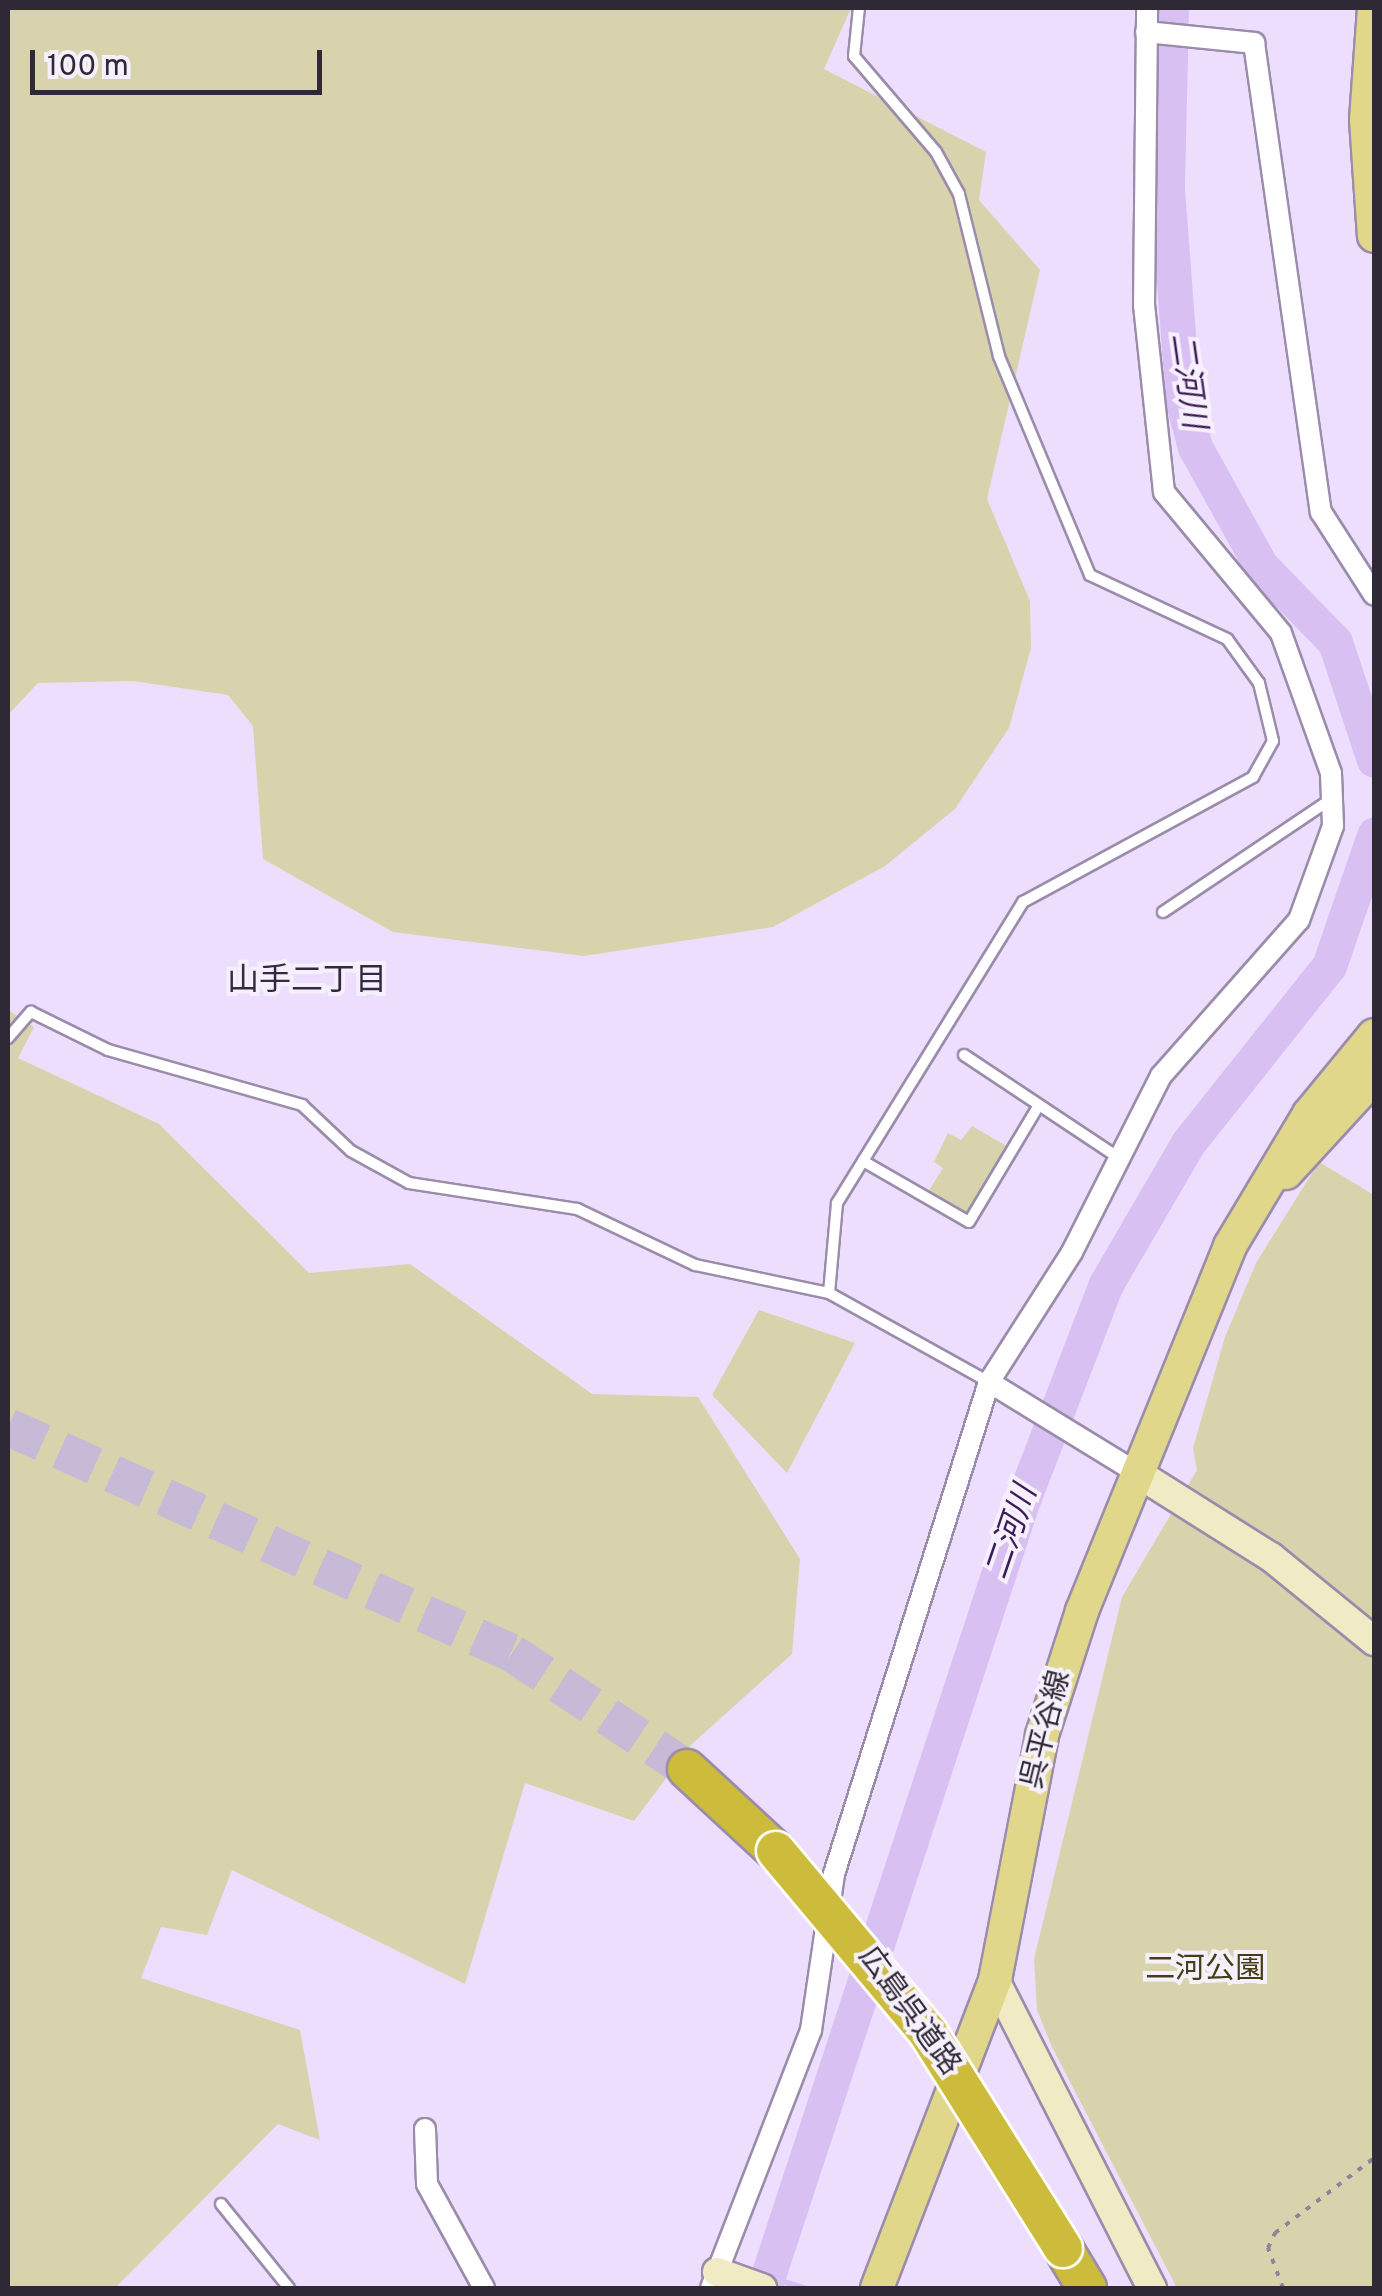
<!DOCTYPE html>
<meta charset="utf-8">
<style>
body{margin:0}
#map{position:relative;width:1382px;height:2296px;overflow:hidden;background:#eddefe;font-family:Overpass,"Noto Sans JP",sans-serif}
div>[style]{position:absolute}
.green>*{inset:0;background:#d8d3ac}
.stream>*{height:6px;margin:-3px;padding:0 3px;transform-origin:3px;border-radius:3px;background:#d8c0f2}
.river>*{height:35px;margin:-17.5px;padding:0 17.5px;transform-origin:17.5px;border-radius:17.5px;background:#d8c0f2}
.highway-tunnel>*{height:38px;margin-top:-19px;transform-origin:0;background:repeating-linear-gradient(90deg,#c7bad6 0 38px,transparent 0 57px)}
.path>*{height:4px;margin-top:-2px;transform-origin:0;background:repeating-linear-gradient(90deg,#8f859b 0 5px,transparent 0 13px)}
.roads{filter:drop-shadow(2px 0 #9a8caa) drop-shadow(-2px 0 #9a8caa) drop-shadow(0 2px #9a8caa) drop-shadow(0 -2px #9a8caa)}
.lane>*{height:10px;margin:-5px;padding:0 5px;transform-origin:5px;border-radius:5px;background:#fff}
.street>*{height:20px;margin:-10px;padding:0 10px;transform-origin:10px;border-radius:10px;background:#fff}
.secondary>*{height:28px;margin:-14px;padding:0 14px;transform-origin:14px;border-radius:14px;background:#f0ebc4}
.primary>*{height:32px;margin:-16px;padding:0 16px;transform-origin:16px;border-radius:16px;background:#e1d78a}
.highway>*{height:38px;margin:-19px;padding:0 19px;transform-origin:19px;border-radius:19px;background:#cdbc3c}
.bridges{filter:drop-shadow(2px 0 #fff) drop-shadow(-2px 0 #fff) drop-shadow(0 2px #fff) drop-shadow(0 -2px #fff)}
.highway-bridge>*{height:38px;margin:-19px;padding:0 19px;transform-origin:19px;border-radius:19px;background:#cdbc3c}
span{translate:-50% -50%;white-space:nowrap;text-align:center;line-height:1.15;-webkit-text-stroke:8px #f6f0fd;paint-order:stroke}
.street-label{font-size:30px;color:#2e2935}
.park-label{font-size:30px;color:#443e12}
.water-label{font-size:32px;color:#3c1b56;font-style:italic}
.neighbourhood-label{font-size:32px;color:#352941}
.frame{position:absolute;inset:0;border:10px solid #2e2935;pointer-events:none}
.scale{position:absolute;left:30px;top:50px;width:292px;height:45px;box-sizing:border-box;border:5px solid #2e2935;border-top:0;padding-left:12px;font-size:30px;line-height:35px;white-space:nowrap;color:#2e2935;-webkit-text-stroke:8px #f6f0fd;paint-order:stroke}
</style>
<div id="map">
<div class="green">
<i style="clip-path:polygon(8px 8px,851px 8px,824px 69px,986px 152px,979px 200px,1040px 270px,987px 499px,1030px 601px,1031px 648px,1009px 728px,955px 809px,885px 866px,773px 927px,584px 956px,393px 932px,263px 859px,253px 726px,228px 695px,133px 681px,38px 683px,8px 715px)"></i>
<i style="clip-path:polygon(8px 1010px,34px 1027px,18px 1058px,159px 1124px,309px 1273px,410px 1264px,592px 1394px,698px 1397px,800px 1559px,792px 1654px,691px 1745px,634px 1821px,525px 1783px,465px 1984px,232px 1870px,207px 1935px,161px 1927px,141px 1978px,300px 2030px,320px 2140px,278px 2124px,115px 2288px,8px 2288px)"></i>
<i style="clip-path:polygon(972px 1126px,1010px 1148px,969px 1218px,926px 1195px,943px 1168px,934px 1162px,948px 1133px,961px 1140px)"></i>
<i style="clip-path:polygon(1319px 1162px,1374px 1195px,1374px 2288px,1177px 2288px,1052px 2047px,1037px 2010px,1034px 1959px,1122px 1597px,1197px 1470px,1193px 1448px,1225px 1337px,1256px 1263px)"></i>
<i style="clip-path:polygon(759px 1310px,855px 1343px,787px 1473px,712px 1395px)"></i>
</div>
<div class="stream">
<i style="left:768px;top:2277px;width:37px;rotate:17deg"></i>
</div>
<div class="river">
<i style="left:1171px;top:8px;width:181px;rotate:91.3deg"></i>
<i style="left:1167px;top:189px;width:215px;rotate:85.7deg"></i>
<i style="left:1183px;top:403px;width:46px;rotate:74.7deg"></i>
<i style="left:1195px;top:447px;width:136px;rotate:61deg"></i>
<i style="left:1261px;top:566px;width:106px;rotate:45.8deg"></i>
<i style="left:1335px;top:642px;width:124px;rotate:71.7deg"></i>
<i style="left:764px;top:2288px;width:824px;rotate:-71.83deg"></i>
<i style="left:1021px;top:1505px;width:237px;rotate:-69deg"></i>
<i style="left:1106px;top:1284px;width:163px;rotate:-59.8deg"></i>
<i style="left:1188px;top:1143px;width:226px;rotate:-51.5deg"></i>
<i style="left:1329px;top:966px;width:139px;rotate:-71deg"></i>
</div>
<div class="highway-tunnel">
<i style="left:8px;top:1427px;width:552px;rotate:24.15deg"></i>
<i style="left:512px;top:1653px;width:210px;rotate:33.5deg"></i>
</div>
<div class="path">
<i style="left:1283px;top:2288px;width:43px;rotate:-110.6deg"></i>
<i style="left:1268px;top:2248px;width:17px;rotate:-65deg"></i>
<i style="left:1275px;top:2233px;width:124px;rotate:-37.1deg"></i>
</div>
<div class="roads">
<div class="lane">
<i style="left:1163px;top:912px;width:202px;rotate:-33.9deg"></i>
<i style="left:8px;top:1038px;width:35px;rotate:-49deg"></i>
<i style="left:31px;top:1012px;width:86px;rotate:26.3deg"></i>
<i style="left:108px;top:1050px;width:202px;rotate:15.8deg"></i>
<i style="left:302px;top:1105px;width:67px;rotate:43.2deg"></i>
<i style="left:351px;top:1151px;width:66px;rotate:28.9deg"></i>
<i style="left:409px;top:1183px;width:170px;rotate:8.8deg"></i>
<i style="left:577px;top:1209px;width:131px;rotate:25.4deg"></i>
<i style="left:695px;top:1265px;width:137px;rotate:11.8deg"></i>
<i style="left:829px;top:1293px;width:183px;rotate:29.1deg"></i>
<i style="left:964px;top:1055px;width:182px;rotate:33.6deg"></i>
<i style="left:863px;top:1161px;width:122px;rotate:29.9deg"></i>
<i style="left:969px;top:1222px;width:136px;rotate:-59.1deg"></i>
<i style="left:829px;top:1293px;width:90px;rotate:-84.9deg"></i>
<i style="left:837px;top:1203px;width:354px;rotate:-58.3deg"></i>
<i style="left:1023px;top:902px;width:262px;rotate:-28.5deg"></i>
<i style="left:1253px;top:777px;width:41px;rotate:-60.9deg"></i>
<i style="left:1273px;top:741px;width:60px;rotate:-103.6deg"></i>
<i style="left:1259px;top:683px;width:54px;rotate:-126deg"></i>
<i style="left:1227px;top:639px;width:151px;rotate:-155deg"></i>
<i style="left:1090px;top:575px;width:237px;rotate:-112.6deg"></i>
<i style="left:999px;top:356px;width:167px;rotate:-103.9deg"></i>
<i style="left:959px;top:194px;width:48px;rotate:-118.7deg"></i>
<i style="left:936px;top:152px;width:126px;rotate:-130.5deg"></i>
<i style="left:854px;top:56px;width:48px;rotate:-84.1deg"></i>
<i style="left:221px;top:2204px;width:108px;rotate:51deg"></i>
</div>
<div class="street">
<i style="left:1146px;top:32px;width:109px;rotate:5.8deg"></i>
<i style="left:1254px;top:43px;width:474px;rotate:81.9deg"></i>
<i style="left:1321px;top:512px;width:98px;rotate:57.4deg"></i>
<i style="left:989px;top:1382px;width:176px;rotate:31.5deg"></i>
<i style="left:425px;top:2129px;width:55px;rotate:87.9deg"></i>
<i style="left:427px;top:2184px;width:119px;rotate:61.3deg"></i>
<i style="left:711px;top:2288px;width:277px;rotate:-68.8deg"></i>
<i style="left:811px;top:2030px;width:158px;rotate:-81.6deg"></i>
<i style="left:834px;top:1874px;width:516px;rotate:-72.51deg"></i>
<i style="left:989px;top:1382px;width:154px;rotate:-57.4deg"></i>
<i style="left:1072px;top:1252px;width:197px;rotate:-63.2deg"></i>
<i style="left:1161px;top:1076px;width:208px;rotate:-48.5deg"></i>
<i style="left:1299px;top:920px;width:100px;rotate:-70.1deg"></i>
<i style="left:1333px;top:826px;width:53px;rotate:-92.2deg"></i>
<i style="left:1331px;top:773px;width:149px;rotate:-109.7deg"></i>
<i style="left:1281px;top:633px;width:183px;rotate:-129.7deg"></i>
<i style="left:1164px;top:492px;width:188px;rotate:-96.1deg"></i>
<i style="left:1144px;top:305px;width:297px;rotate:-89.4deg"></i>
</div>
<div class="secondary">
<i style="left:1139px;top:1474px;width:156px;rotate:32.2deg"></i>
<i style="left:1271px;top:1557px;width:133px;rotate:39.2deg"></i>
<i style="left:995px;top:1980px;width:346px;rotate:63deg"></i>
<i style="left:717px;top:2272px;width:48px;rotate:19.6deg"></i>
</div>
<div class="primary">
<i style="left:1374px;top:8px;width:112px;rotate:94.1deg"></i>
<i style="left:1366px;top:120px;width:116px;rotate:86.1deg"></i>
<i style="left:1286px;top:1173px;width:130px;rotate:-47.5deg"></i>
<i style="left:877px;top:2288px;width:330px;rotate:-69deg"></i>
<i style="left:995px;top:1980px;width:249px;rotate:-79.1deg"></i>
<i style="left:1042px;top:1735px;width:130px;rotate:-72.1deg"></i>
<i style="left:1082px;top:1611px;width:394px;rotate:-67.9deg"></i>
<i style="left:1230px;top:1246px;width:154px;rotate:-59.1deg"></i>
<i style="left:1309px;top:1114px;width:102px;rotate:-50.6deg"></i>
</div>
<div class="highway">
<i style="left:687px;top:1769px;width:121px;rotate:42.7deg"></i>
<i style="left:1063px;top:2248px;width:47px;rotate:59deg"></i>
</div>
</div>
<div class="bridges">
<div class="highway-bridge">
<i style="left:776px;top:1851px;width:237px;rotate:50.1deg"></i>
<i style="left:928px;top:2033px;width:254px;rotate:57.9deg"></i>
</div>
</div>
<div class="street-label">
<span style="left:1048px;top:1730px;rotate:-76deg">呉平谷線</span>
<span style="left:908px;top:2012px;rotate:54deg">広島呉道路</span>
</div>
<div class="park-label">
<span style="left:1205px;top:1971px">二河公園</span>
</div>
<div class="water-label">
<span style="left:1186px;top:381px;rotate:82deg">二河川</span>
<span style="left:1013px;top:1533px;rotate:-71deg">二河川</span>
</div>
<div class="neighbourhood-label">
<span style="left:307px;top:982px">山手二丁目</span>
</div>
<div class="frame"></div>
<div class="scale">100 m</div>
</div>
